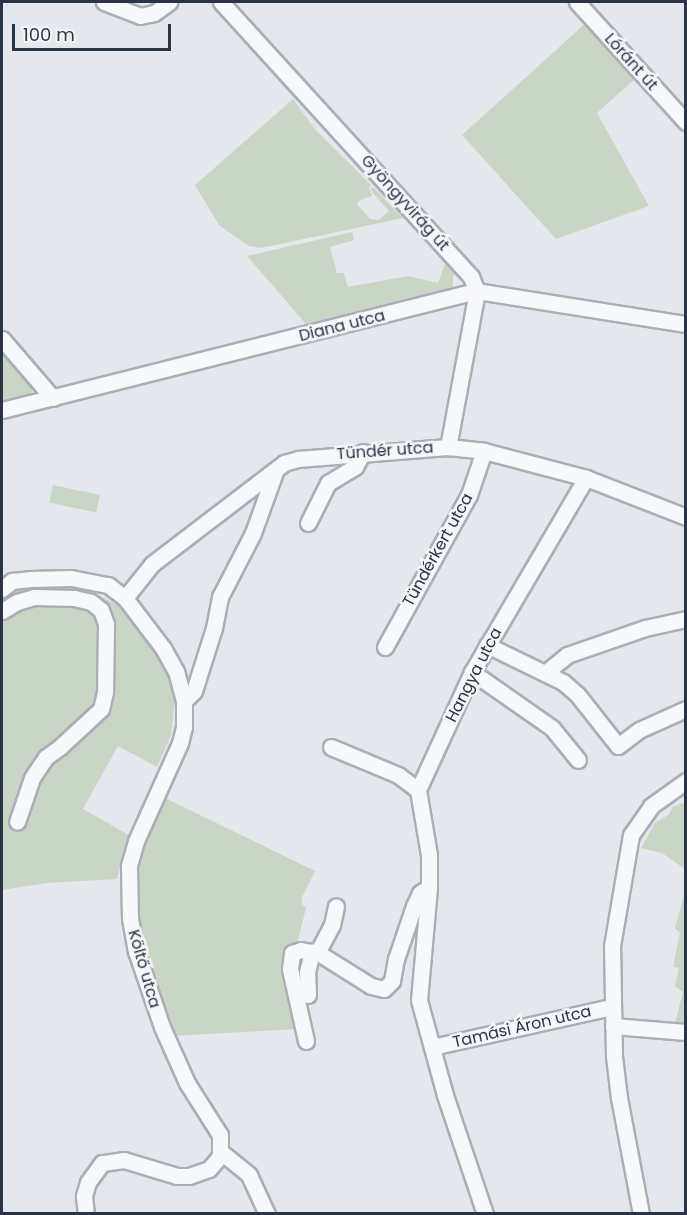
<!DOCTYPE html>
<meta charset="utf-8">
<style>
body{margin:0}
#map{position:relative;width:687px;height:1215px;overflow:hidden;background:#e4e7ec;font-family:Poppins,sans-serif}
div>[style]{position:absolute}
.green>*{inset:0;background:#c9d6c5;transform-origin:0 0}
.roads{filter:drop-shadow(2px 0 #a9aeb7) drop-shadow(-2px 0 #a9aeb7) drop-shadow(0 2px #a9aeb7) drop-shadow(0 -2px #a9aeb7)}
.minor>*{height:15px;margin:-7.5px;padding:0 7.5px;transform-origin:7.5px;border-radius:7.5px;background:#f7f8fa}
span{translate:-50% -50%;white-space:nowrap;text-align:center;line-height:1.15;-webkit-text-stroke:5px #f4f6f9;paint-order:stroke}
.street-label{font-size:16px;color:#2b3445}
.frame{position:absolute;inset:0;border:3px solid #2b3445;pointer-events:none}
.scale{position:absolute;left:12px;top:24px;width:159px;height:27px;box-sizing:border-box;border:3px solid #2b3445;border-top:0;padding-left:8px;font-size:18px;line-height:21px;white-space:nowrap;color:#2b3445;-webkit-text-stroke:4px #f4f6f9;paint-order:stroke}
</style>
<div id="map">
<div class="green">
<i style="clip-path:polygon(588px 21px,638px 76px,597px 113px,649px 206px,556px 239px,462px 135px)"></i>
<i style="clip-path:polygon(293px 99px,314px 128px,371px 185px,369px 188px,372px 196px,360px 200px,357px 204px,370px 219px,379px 220px,389px 211px,372px 192px,370px 189px,373px 187px,403px 218px,261px 248px,249px 246px,219px 225px,195px 185px)"></i>
<i style="clip-path:polygon(352px 232px,354px 240px,330px 247px,337px 273px,344px 273px,348px 287px,408px 276px,438px 283px,445px 264px,456px 273px,453px 277px,453px 287px,306px 324px,247px 256px)"></i>
<i style="clip-path:polygon(2px 351px,31px 384px,33px 389px,29px 397px,2px 404px)"></i>
<i style="left:53px;top:485px;width:48px;height:18px;rotate:12deg"></i>
<i style="clip-path:polygon(85px 588px,121px 607px,154px 648px,166px 669px,175px 700px,171px 735px,157px 767px,118px 746px,83px 809px,129px 835px,117px 879px,47px 883px,2px 890px,2px 596px,17px 589px)"></i>
<i style="clip-path:polygon(165px 798px,315px 871px,302px 897px,302px 904px,306px 908px,296px 948px,297px 1029px,171px 1036px,146px 963px,136px 915px,135px 865px,142px 844px)"></i>
<i style="clip-path:polygon(685px 802px,685px 869px,662px 853px,641px 848px,655px 823px,668px 815px,673px 807px)"></i>
<i style="clip-path:polygon(685px 892px,685px 1026px,675px 1023px,683px 992px,675px 986px,679px 968px,673px 967px,680px 933px,675px 928px)"></i>
</div>
<div class="roads">
<div class="minor">
<i style="left:104px;top:2px;width:39px;rotate:21deg"></i>
<i style="left:140px;top:16px;width:14px;rotate:-12deg"></i>
<i style="left:154px;top:13px;width:19px;rotate:-36deg"></i>
<i style="left:221px;top:2px;width:372px;rotate:47.7deg"></i>
<i style="left:471px;top:277px;width:15px;rotate:67deg"></i>
<i style="left:477px;top:291px;width:159px;rotate:100.5deg"></i>
<i style="left:577px;top:2px;width:162px;rotate:47.8deg"></i>
<i style="left:2px;top:339px;width:78px;rotate:49.2deg"></i>
<i style="left:2px;top:410px;width:490px;rotate:-14.1deg"></i>
<i style="left:477px;top:291px;width:212px;rotate:9deg"></i>
<i style="left:308px;top:523px;width:45px;rotate:-63.4deg"></i>
<i style="left:328px;top:483px;width:31px;rotate:-31deg"></i>
<i style="left:355px;top:467px;width:17px;rotate:-62deg"></i>
<i style="left:2px;top:589px;width:13px;rotate:-39deg"></i>
<i style="left:12px;top:581px;width:18px;rotate:-6deg"></i>
<i style="left:30px;top:579px;width:41px;rotate:-1.4deg"></i>
<i style="left:71px;top:578px;width:38px;rotate:11deg"></i>
<i style="left:108px;top:585px;width:21px;rotate:37deg"></i>
<i style="left:125px;top:598px;width:63px;rotate:52.8deg"></i>
<i style="left:163px;top:648px;width:26px;rotate:61deg"></i>
<i style="left:176px;top:671px;width:31px;rotate:75deg"></i>
<i style="left:184px;top:701px;width:26px;rotate:90deg"></i>
<i style="left:184px;top:727px;width:16px;rotate:104deg"></i>
<i style="left:180px;top:743px;width:107px;rotate:114.2deg"></i>
<i style="left:136px;top:841px;width:26px;rotate:106deg"></i>
<i style="left:129px;top:866px;width:52px;rotate:88.9deg"></i>
<i style="left:130px;top:918px;width:34px;rotate:80deg"></i>
<i style="left:136px;top:951px;width:80px;rotate:71.1deg"></i>
<i style="left:162px;top:1027px;width:61px;rotate:65.9deg"></i>
<i style="left:187px;top:1083px;width:62px;rotate:57.6deg"></i>
<i style="left:220px;top:1135px;width:21px;rotate:90deg"></i>
<i style="left:220px;top:1156px;width:17px;rotate:130deg"></i>
<i style="left:209px;top:1169px;width:21px;rotate:161deg"></i>
<i style="left:189px;top:1176px;width:12px;rotate:180deg"></i>
<i style="left:177px;top:1176px;width:55px;rotate:-163.2deg"></i>
<i style="left:124px;top:1160px;width:22px;rotate:172deg"></i>
<i style="left:102px;top:1163px;width:24px;rotate:126deg"></i>
<i style="left:88px;top:1182px;width:15px;rotate:106deg"></i>
<i style="left:84px;top:1196px;width:18px;rotate:84deg"></i>
<i style="left:125px;top:598px;width:43px;rotate:-51.5deg"></i>
<i style="left:152px;top:564px;width:166px;rotate:-37.4deg"></i>
<i style="left:284px;top:463px;width:15px;rotate:-16deg"></i>
<i style="left:298px;top:459px;width:150px;rotate:-4.6deg"></i>
<i style="left:448px;top:447px;width:36px;rotate:6deg"></i>
<i style="left:484px;top:451px;width:106px;rotate:14.8deg"></i>
<i style="left:586px;top:478px;width:107px;rotate:21.3deg"></i>
<i style="left:2px;top:611px;width:17px;rotate:-31deg"></i>
<i style="left:17px;top:602px;width:18px;rotate:-16deg"></i>
<i style="left:34px;top:597px;width:40px;rotate:1.4deg"></i>
<i style="left:74px;top:598px;width:17px;rotate:13deg"></i>
<i style="left:91px;top:602px;width:13px;rotate:39deg"></i>
<i style="left:101px;top:610px;width:15px;rotate:70deg"></i>
<i style="left:106px;top:624px;width:68px;rotate:90.8deg"></i>
<i style="left:105px;top:692px;width:17px;rotate:103deg"></i>
<i style="left:101px;top:709px;width:56px;rotate:137.2deg"></i>
<i style="left:60px;top:747px;width:17px;rotate:144deg"></i>
<i style="left:46px;top:757px;width:25px;rotate:124deg"></i>
<i style="left:32px;top:778px;width:46px;rotate:108.8deg"></i>
<i style="left:487px;top:645px;width:85px;rotate:26deg"></i>
<i style="left:563px;top:682px;width:18px;rotate:41deg"></i>
<i style="left:577px;top:694px;width:66px;rotate:51.7deg"></i>
<i style="left:618px;top:746px;width:26px;rotate:-37deg"></i>
<i style="left:639px;top:730px;width:51px;rotate:-24.1deg"></i>
<i style="left:385px;top:647px;width:174px;rotate:-61.1deg"></i>
<i style="left:469px;top:495px;width:46px;rotate:-71.2deg"></i>
<i style="left:472px;top:672px;width:98px;rotate:35deg"></i>
<i style="left:552px;top:728px;width:41px;rotate:50.9deg"></i>
<i style="left:545px;top:673px;width:28px;rotate:-39deg"></i>
<i style="left:567px;top:655px;width:83px;rotate:-19.1deg"></i>
<i style="left:645px;top:628px;width:42px;rotate:-12.4deg"></i>
<i style="left:184px;top:701px;width:14px;rotate:-45deg"></i>
<i style="left:194px;top:691px;width:66px;rotate:-72.4deg"></i>
<i style="left:214px;top:628px;width:32px;rotate:-79deg"></i>
<i style="left:220px;top:597px;width:72px;rotate:-62.7deg"></i>
<i style="left:253px;top:533px;width:65px;rotate:-70.2deg"></i>
<i style="left:331px;top:747px;width:73px;rotate:22.7deg"></i>
<i style="left:398px;top:775px;width:25px;rotate:37deg"></i>
<i style="left:317px;top:953px;width:32px;rotate:-62deg"></i>
<i style="left:332px;top:925px;width:19px;rotate:-78deg"></i>
<i style="left:308px;top:995px;width:23px;rotate:-92deg"></i>
<i style="left:307px;top:972px;width:21px;rotate:-76deg"></i>
<i style="left:613px;top:1026px;width:73px;rotate:4.7deg"></i>
<i style="left:306px;top:1041px;width:74px;rotate:-102.5deg"></i>
<i style="left:290px;top:969px;width:16px;rotate:-83deg"></i>
<i style="left:292px;top:953px;width:9px;rotate:-18deg"></i>
<i style="left:301px;top:950px;width:19px;rotate:12deg"></i>
<i style="left:320px;top:954px;width:60px;rotate:32.1deg"></i>
<i style="left:371px;top:986px;width:13px;rotate:13deg"></i>
<i style="left:384px;top:989px;width:11px;rotate:-45deg"></i>
<i style="left:392px;top:981px;width:22px;rotate:-80deg"></i>
<i style="left:396px;top:959px;width:56px;rotate:-71.2deg"></i>
<i style="left:414px;top:906px;width:14px;rotate:-65deg"></i>
<i style="left:420px;top:893px;width:11px;rotate:-34deg"></i>
<i style="left:432px;top:1047px;width:183px;rotate:-12.6deg"></i>
<i style="left:221px;top:1152px;width:36px;rotate:39deg"></i>
<i style="left:249px;top:1175px;width:43px;rotate:65.2deg"></i>
<i style="left:485px;top:1214px;width:126px;rotate:-108.6deg"></i>
<i style="left:445px;top:1095px;width:98px;rotate:-105.3deg"></i>
<i style="left:419px;top:1000px;width:113px;rotate:-84.9deg"></i>
<i style="left:429px;top:887px;width:32px;rotate:-90deg"></i>
<i style="left:429px;top:855px;width:66px;rotate:-99.6deg"></i>
<i style="left:418px;top:790px;width:130px;rotate:-65.4deg"></i>
<i style="left:472px;top:672px;width:225px;rotate:-59.6deg"></i>
<i style="left:641px;top:1214px;width:118px;rotate:-100.7deg"></i>
<i style="left:619px;top:1098px;width:42px;rotate:-96.8deg"></i>
<i style="left:614px;top:1056px;width:110px;rotate:-91deg"></i>
<i style="left:612px;top:946px;width:113px;rotate:-80.3deg"></i>
<i style="left:631px;top:835px;width:35px;rotate:-55deg"></i>
<i style="left:651px;top:806px;width:43px;rotate:-35.5deg"></i>
</div>
</div>
<div class="street-label">
<span style="left:631px;top:62px;rotate:48deg">Lóránt út</span>
<span style="left:405px;top:203px;rotate:48deg">Gyöngyvirág út</span>
<span style="left:342px;top:326px;rotate:-14deg">Diana utca</span>
<span style="left:385px;top:451px;rotate:-4deg">Tündér utca</span>
<span style="left:438px;top:550px;rotate:-61deg">Tündérkert utca</span>
<span style="left:474px;top:675px;rotate:-63deg">Hangya utca</span>
<span style="left:144px;top:969px;rotate:74deg">Költő utca</span>
<span style="left:522px;top:1027px;rotate:-13deg">Tamási Áron utca</span>
</div>
<div class="frame"></div>
<div class="scale">100 m</div>
</div>
